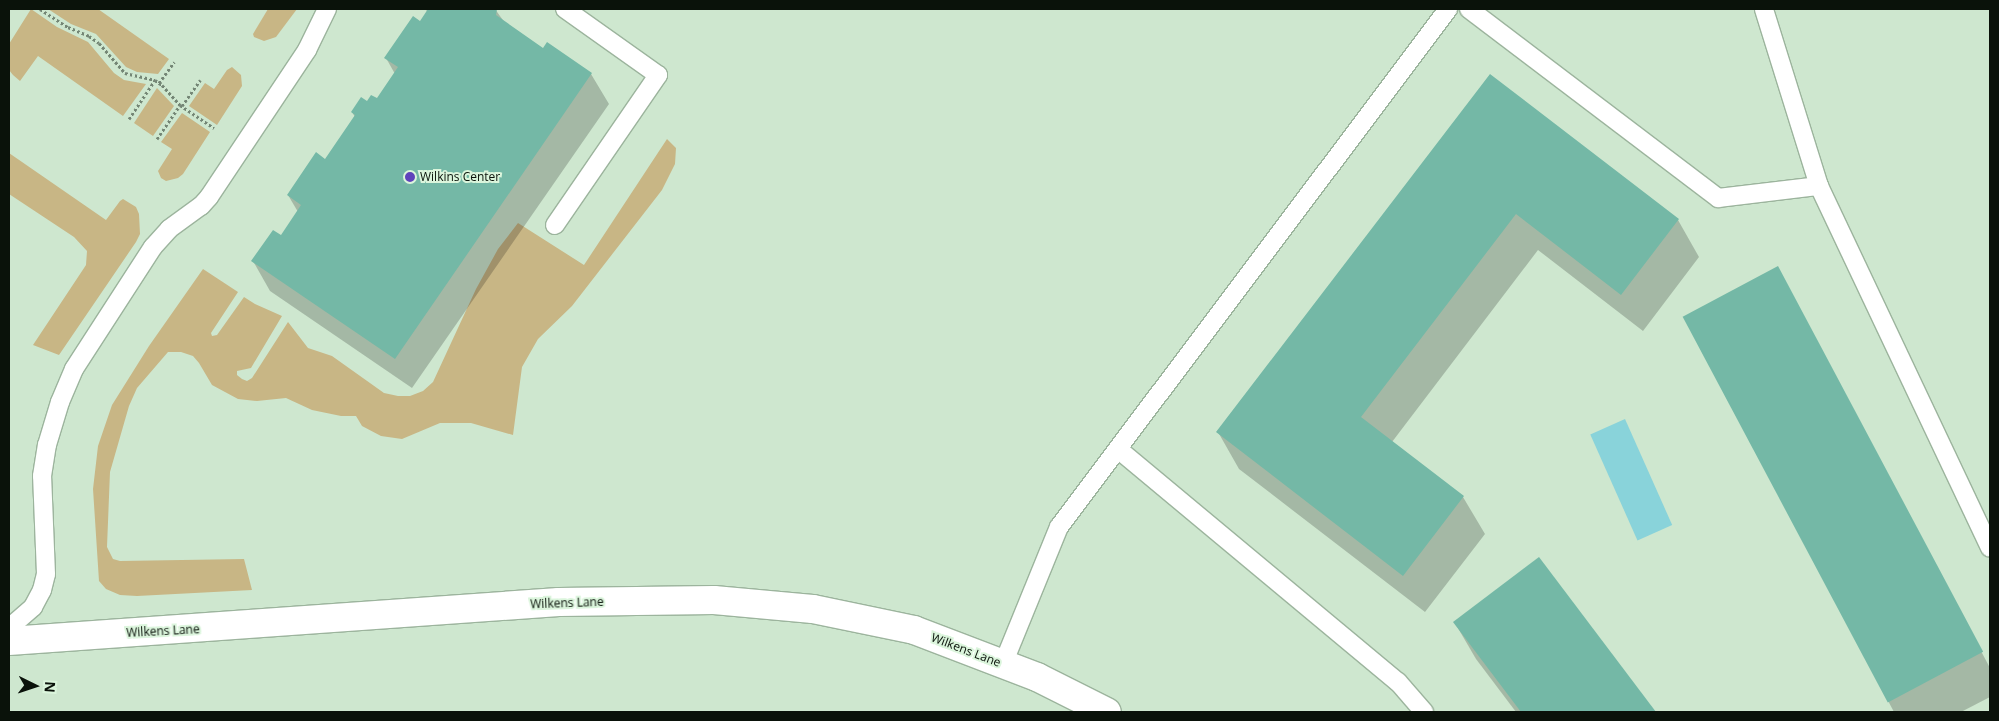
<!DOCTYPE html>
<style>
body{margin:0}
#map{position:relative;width:1999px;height:721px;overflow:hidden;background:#cee7cf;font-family:"Open Sans",sans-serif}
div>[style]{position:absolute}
.green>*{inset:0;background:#c8b685}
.water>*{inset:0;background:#89d3da;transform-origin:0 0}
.shadow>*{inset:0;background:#0003}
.building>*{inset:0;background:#74b8a6;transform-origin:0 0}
.path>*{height:3px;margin-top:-1.5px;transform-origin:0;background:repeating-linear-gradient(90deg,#748675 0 2.5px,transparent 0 5px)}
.roads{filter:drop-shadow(1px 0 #9cb49d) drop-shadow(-1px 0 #9cb49d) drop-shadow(0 1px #9cb49d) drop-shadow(0 -1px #9cb49d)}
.service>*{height:18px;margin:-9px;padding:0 9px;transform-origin:9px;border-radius:9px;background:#fff}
.minor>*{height:28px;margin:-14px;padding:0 14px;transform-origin:14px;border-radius:14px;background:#fff}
.dots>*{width:14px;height:14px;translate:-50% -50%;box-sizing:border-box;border:2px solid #dbf5dc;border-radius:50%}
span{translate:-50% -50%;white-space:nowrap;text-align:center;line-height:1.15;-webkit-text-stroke:4px #dbf5dc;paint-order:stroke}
.poi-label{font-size:12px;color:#0a120a}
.left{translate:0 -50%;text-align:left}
.street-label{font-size:12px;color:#0a120a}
.frame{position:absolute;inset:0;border:10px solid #0a120a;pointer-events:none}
.north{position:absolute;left:10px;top:661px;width:50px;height:50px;-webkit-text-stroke:4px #dbf5dc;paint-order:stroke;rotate:94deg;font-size:14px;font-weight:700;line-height:20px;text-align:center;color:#0a120a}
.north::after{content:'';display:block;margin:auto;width:18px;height:22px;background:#0a120a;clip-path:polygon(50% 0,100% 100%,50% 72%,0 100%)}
</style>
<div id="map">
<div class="green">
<i style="clip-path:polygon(31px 9px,57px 27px,88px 42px,114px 73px,124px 80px,146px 84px,123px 116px,38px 56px,20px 81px,13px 75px,9px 70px,9px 44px)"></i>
<i style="clip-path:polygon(48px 9px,98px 9px,169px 59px,158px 74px,137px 72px,126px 67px,96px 34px,71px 24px)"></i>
<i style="clip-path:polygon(268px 9px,297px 9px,276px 37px,264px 41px,254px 37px,253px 34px)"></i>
<i style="clip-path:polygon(232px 67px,241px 75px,242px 86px,217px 125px,189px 106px,205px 83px,214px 89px,227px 70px)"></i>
<i style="clip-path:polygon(157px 88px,174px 106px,153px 136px,134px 123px)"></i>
<i style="clip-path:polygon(182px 113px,210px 132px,183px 174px,178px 178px,166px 181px,161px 178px,158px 171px,172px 149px,161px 142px)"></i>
<i style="clip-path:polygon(667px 139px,676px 148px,675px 164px,662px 190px,572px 306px,538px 339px,522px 367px,513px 435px,471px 423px,440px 423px,402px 439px,381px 436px,362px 426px,356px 416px,341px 416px,312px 410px,286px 398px,257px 401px,238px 399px,212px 385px,199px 363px,193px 356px,181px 352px,168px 352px,137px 388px,129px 406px,110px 472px,107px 547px,113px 559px,120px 561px,244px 559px,252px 590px,137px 596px,120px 595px,106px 589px,99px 581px,93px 489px,98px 446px,112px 405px,149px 346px,203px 269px,238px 292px,211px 333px,212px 336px,217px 335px,244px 297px,255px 304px,282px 316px,251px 368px,237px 371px,237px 375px,242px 379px,247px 381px,252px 378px,288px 322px,308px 348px,332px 356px,384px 393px,398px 396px,410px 396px,423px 391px,433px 382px,476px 289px,498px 249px,518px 223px,584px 265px)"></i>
<i style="clip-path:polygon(9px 153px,106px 220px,120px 201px,123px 199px,136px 207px,139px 214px,140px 234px,136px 242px,59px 355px,33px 345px,86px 265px,87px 251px,74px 237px,9px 194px)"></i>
</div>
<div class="water">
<i style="left:1625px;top:419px;width:116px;height:38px;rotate:66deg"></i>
</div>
<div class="shadow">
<i style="clip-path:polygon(426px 9px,495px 9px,505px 23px,543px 49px,591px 74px,609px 104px,412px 388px,270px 291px,253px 261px,281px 237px,298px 212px,288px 195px,325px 161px,355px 117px,352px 112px,367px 102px,377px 100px,395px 74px,386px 58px,420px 23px,427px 12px)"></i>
<i style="clip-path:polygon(1490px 75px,1678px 220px,1699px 257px,1643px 331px,1538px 250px,1392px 442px,1463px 497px,1485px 534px,1425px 612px,1239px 469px,1218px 432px)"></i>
<i style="clip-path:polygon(1777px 268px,1990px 668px,1990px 697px,1961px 712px,1894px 712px,1684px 318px)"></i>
<i style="clip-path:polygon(1539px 559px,1654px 712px,1516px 712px,1476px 659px,1455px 623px)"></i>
</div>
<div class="building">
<i style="clip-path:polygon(428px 9px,497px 9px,496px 15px,543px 48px,547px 42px,592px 73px,395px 359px,251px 261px,273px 230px,281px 235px,301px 205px,287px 195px,316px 152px,325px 159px,355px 115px,351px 112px,361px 97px,367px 101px,371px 95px,377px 98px,398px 67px,384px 58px,413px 16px,420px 21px)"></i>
<i style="clip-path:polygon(1490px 74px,1679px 219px,1621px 295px,1516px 214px,1361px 417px,1464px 496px,1403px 576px,1216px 432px)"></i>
<i style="left:1778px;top:266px;width:437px;height:108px;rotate:62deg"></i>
<i style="clip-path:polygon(1539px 557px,1656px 712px,1521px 712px,1453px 622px)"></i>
</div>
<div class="path">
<i style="left:40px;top:9px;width:33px;rotate:33deg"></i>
<i style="left:68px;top:27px;width:23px;rotate:23deg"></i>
<i style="left:89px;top:36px;width:12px;rotate:35deg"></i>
<i style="left:99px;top:43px;width:40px;rotate:49deg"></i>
<i style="left:125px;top:73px;width:31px;rotate:13deg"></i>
<i style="left:155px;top:80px;width:9px;rotate:36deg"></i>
<i style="left:162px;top:85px;width:27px;rotate:48deg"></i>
<i style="left:180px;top:105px;width:41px;rotate:34.1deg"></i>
<i style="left:159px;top:83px;width:26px;rotate:-54deg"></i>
<i style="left:182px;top:106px;width:32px;rotate:-55deg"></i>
<i style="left:129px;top:119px;width:47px;rotate:-56.3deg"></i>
<i style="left:157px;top:139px;width:41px;rotate:-55.9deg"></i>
</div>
<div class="roads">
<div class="service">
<i style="left:1469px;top:9px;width:313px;rotate:37.2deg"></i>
<i style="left:1718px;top:198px;width:102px;rotate:-6.8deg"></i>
<i style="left:1819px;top:186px;width:185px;rotate:-107.3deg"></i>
<i style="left:1819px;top:186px;width:400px;rotate:64.7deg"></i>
<i style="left:555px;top:225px;width:182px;rotate:-55.5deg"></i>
<i style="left:658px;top:75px;width:114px;rotate:-144.6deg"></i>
<i style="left:1118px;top:449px;width:364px;rotate:39.8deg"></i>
<i style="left:1398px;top:682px;width:40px;rotate:49deg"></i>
<i style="left:9px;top:628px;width:32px;rotate:-41deg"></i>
<i style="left:33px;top:607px;width:19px;rotate:-62deg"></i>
<i style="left:42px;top:590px;width:16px;rotate:-76deg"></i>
<i style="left:46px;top:574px;width:98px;rotate:-92.3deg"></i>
<i style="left:42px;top:476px;width:31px;rotate:-81deg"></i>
<i style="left:47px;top:445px;width:45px;rotate:-73.2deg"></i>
<i style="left:60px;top:402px;width:36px;rotate:-67deg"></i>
<i style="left:74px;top:369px;width:145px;rotate:-57.1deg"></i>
<i style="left:153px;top:247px;width:24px;rotate:-48deg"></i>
<i style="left:169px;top:229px;width:39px;rotate:-36deg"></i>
<i style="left:201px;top:206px;width:12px;rotate:-48deg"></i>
<i style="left:209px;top:197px;width:177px;rotate:-56.3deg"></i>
<i style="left:307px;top:50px;width:46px;rotate:-64deg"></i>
<i style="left:1003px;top:664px;width:148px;rotate:-67.8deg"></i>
<i style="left:1059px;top:527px;width:648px;rotate:-53.09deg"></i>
</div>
<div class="minor">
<i style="left:9px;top:641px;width:551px;rotate:-4.06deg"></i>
<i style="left:559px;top:602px;width:155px;rotate:-0.7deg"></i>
<i style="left:714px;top:600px;width:99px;rotate:5.2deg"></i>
<i style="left:813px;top:609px;width:103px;rotate:11.7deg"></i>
<i style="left:914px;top:630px;width:132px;rotate:20.9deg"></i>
<i style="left:1037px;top:677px;width:78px;rotate:26.6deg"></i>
</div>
</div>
<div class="dots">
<i style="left:410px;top:177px;background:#5f43bb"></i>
</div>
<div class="poi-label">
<span class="left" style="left:420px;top:177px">Wilkins Center</span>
</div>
<div class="street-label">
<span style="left:567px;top:603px;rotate:-2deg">Wilkens Lane</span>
<span style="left:163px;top:631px;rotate:-3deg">Wilkens Lane</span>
<span style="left:966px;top:650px;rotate:21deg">Wilkens Lane</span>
</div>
<div class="frame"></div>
<div class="north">N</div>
</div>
